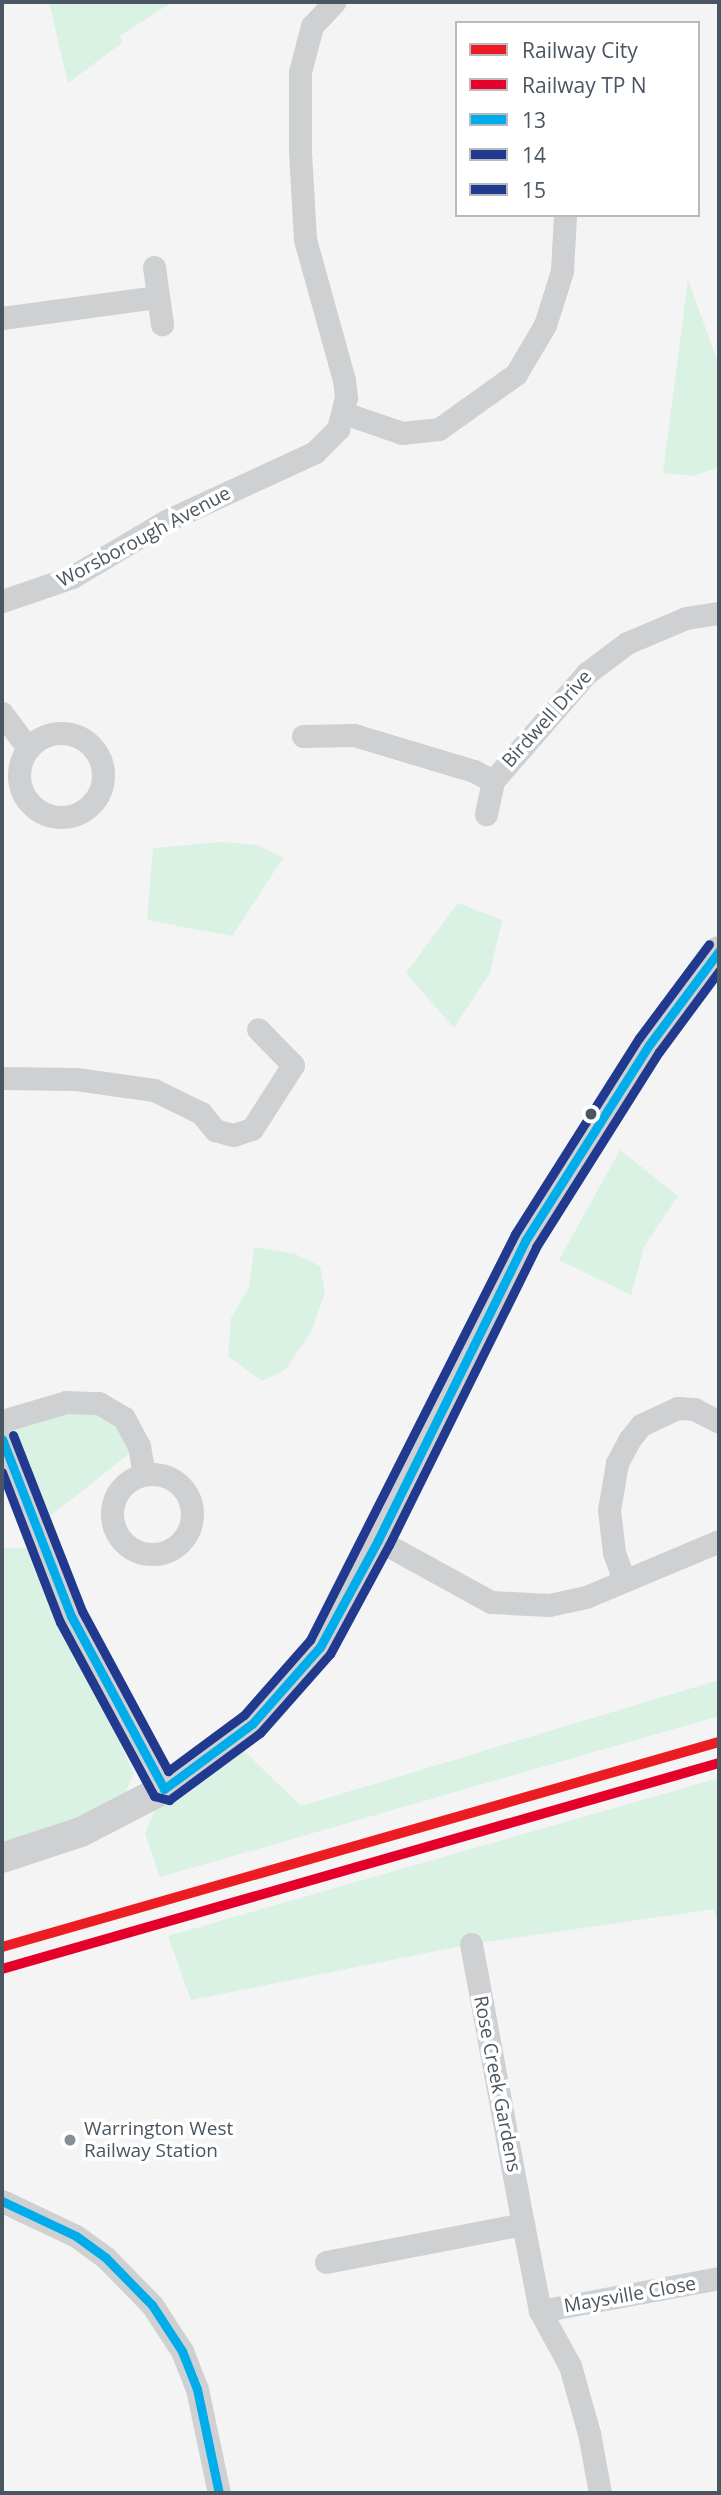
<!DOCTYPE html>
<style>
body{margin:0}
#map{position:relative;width:721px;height:2495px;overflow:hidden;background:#f4f4f4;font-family:"Open Sans",sans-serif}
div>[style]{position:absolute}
.green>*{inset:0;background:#d9f2e3}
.minor>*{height:23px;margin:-11.5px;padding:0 11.5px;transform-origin:11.5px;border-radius:11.5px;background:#ced0d2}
.minor>.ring{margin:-11.5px;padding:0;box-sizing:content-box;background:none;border:23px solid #ced0d2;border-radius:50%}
.tertiary>*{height:30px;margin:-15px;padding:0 15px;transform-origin:15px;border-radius:15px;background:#ced0d2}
.bus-1>*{height:9px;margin:-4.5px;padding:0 4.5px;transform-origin:4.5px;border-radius:4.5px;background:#00ace9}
.bus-2>*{height:9px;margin:-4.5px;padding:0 4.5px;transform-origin:4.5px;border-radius:4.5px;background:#213a8f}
.bus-3>*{height:9px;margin:-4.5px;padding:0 4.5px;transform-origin:4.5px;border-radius:4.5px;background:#213a8f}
.rail-1>*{height:10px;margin:-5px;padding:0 5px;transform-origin:5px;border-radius:5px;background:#ed1c24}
.rail-2>*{height:10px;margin:-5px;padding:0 5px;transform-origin:5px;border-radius:5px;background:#e4002b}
.dots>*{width:19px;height:19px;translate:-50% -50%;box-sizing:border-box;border:4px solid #fff;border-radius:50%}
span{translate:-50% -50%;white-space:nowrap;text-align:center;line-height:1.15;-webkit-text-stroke:7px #fff;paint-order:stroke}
.street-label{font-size:19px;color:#4a5661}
.poi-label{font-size:19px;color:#4a5661}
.left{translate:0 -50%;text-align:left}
.frame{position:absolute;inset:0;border:4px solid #4a5661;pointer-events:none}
.legend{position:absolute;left:455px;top:21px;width:245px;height:196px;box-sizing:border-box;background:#fff;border:2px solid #b7bbc0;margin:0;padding:9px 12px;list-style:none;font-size:21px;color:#4a5661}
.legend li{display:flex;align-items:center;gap:14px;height:35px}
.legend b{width:35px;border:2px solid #b7bbc0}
</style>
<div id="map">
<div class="green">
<i style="clip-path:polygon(49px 2px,172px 2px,120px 36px,123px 42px,68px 83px)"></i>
<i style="clip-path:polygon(688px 279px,719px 366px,719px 467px,693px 476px,663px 473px)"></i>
<i style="clip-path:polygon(222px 842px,258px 845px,283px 858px,232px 936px,147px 920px,153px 848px)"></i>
<i style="clip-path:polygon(458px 903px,502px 920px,490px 973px,454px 1028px,406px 973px)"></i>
<i style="clip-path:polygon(620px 1150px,678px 1196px,644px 1247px,631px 1295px,559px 1260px)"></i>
<i style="clip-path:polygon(254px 1247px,295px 1254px,320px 1266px,325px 1293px,311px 1332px,285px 1370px,262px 1381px,228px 1356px,231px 1318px,249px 1287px)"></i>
<i style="clip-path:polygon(99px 1403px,139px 1446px,43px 1522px,9px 1424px)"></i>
<i style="clip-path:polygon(2px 1548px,32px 1548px,134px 1774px,119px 1805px,2px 1856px)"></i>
<i style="clip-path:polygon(719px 1680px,719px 1716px,160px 1877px,145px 1834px,156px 1808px,244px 1751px,301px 1806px)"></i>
<i style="clip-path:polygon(719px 1778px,719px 1928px,714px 1909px,471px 1944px,191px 2000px,168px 1936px)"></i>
</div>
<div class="minor">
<i style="left:154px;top:267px;width:58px;rotate:82deg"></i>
<i style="left:2px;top:318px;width:157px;rotate:-7.7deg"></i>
<i style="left:344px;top:413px;width:61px;rotate:19deg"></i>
<i style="left:402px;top:433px;width:37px;rotate:-6deg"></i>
<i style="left:439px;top:429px;width:95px;rotate:-35.5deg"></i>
<i style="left:516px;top:374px;width:57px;rotate:-59.4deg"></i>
<i style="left:545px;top:325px;width:57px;rotate:-72.5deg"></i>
<i style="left:562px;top:271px;width:56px;rotate:-86.9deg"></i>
<i style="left:2px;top:601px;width:74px;rotate:-18.9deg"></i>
<i style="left:72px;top:577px;width:109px;rotate:-30.8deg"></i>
<i style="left:166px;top:521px;width:164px;rotate:-24.8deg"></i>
<i style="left:315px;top:452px;width:33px;rotate:-45deg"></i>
<i style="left:338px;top:429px;width:32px;rotate:-76deg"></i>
<i style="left:346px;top:398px;width:18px;rotate:-96deg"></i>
<i style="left:344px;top:380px;width:146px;rotate:-105.5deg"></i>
<i style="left:305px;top:239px;width:87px;rotate:-93.3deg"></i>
<i style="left:300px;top:152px;width:80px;rotate:-90deg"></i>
<i style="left:300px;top:72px;width:48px;rotate:-75.4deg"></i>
<i style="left:312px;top:26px;width:33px;rotate:-47deg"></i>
<i style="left:2px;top:713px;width:44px;rotate:53.4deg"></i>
<i class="ring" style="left:19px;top:733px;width:61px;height:61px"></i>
<i style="left:303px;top:736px;width:51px;rotate:-1.1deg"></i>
<i style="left:354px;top:735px;width:125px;rotate:16.7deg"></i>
<i style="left:474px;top:771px;width:21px;rotate:28deg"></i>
<i style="left:493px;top:781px;width:34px;rotate:102deg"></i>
<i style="left:493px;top:781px;width:143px;rotate:-49deg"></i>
<i style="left:587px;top:673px;width:50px;rotate:-36.9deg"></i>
<i style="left:627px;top:643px;width:64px;rotate:-23deg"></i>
<i style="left:686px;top:618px;width:33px;rotate:-9deg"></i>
<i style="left:2px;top:1078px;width:74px;rotate:0.8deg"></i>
<i style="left:76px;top:1079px;width:79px;rotate:8deg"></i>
<i style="left:154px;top:1090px;width:52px;rotate:26.1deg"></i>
<i style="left:201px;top:1113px;width:22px;rotate:51deg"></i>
<i style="left:215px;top:1130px;width:19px;rotate:16deg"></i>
<i style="left:233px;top:1135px;width:20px;rotate:-18deg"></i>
<i style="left:252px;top:1129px;width:76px;rotate:-57.4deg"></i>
<i style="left:293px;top:1065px;width:50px;rotate:-134.2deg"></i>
<i style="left:2px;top:1421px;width:67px;rotate:-16.5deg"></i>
<i style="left:66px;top:1402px;width:33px;rotate:2deg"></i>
<i style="left:99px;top:1403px;width:29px;rotate:31deg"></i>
<i style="left:124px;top:1418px;width:32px;rotate:62deg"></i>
<i style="left:139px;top:1446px;width:28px;rotate:80deg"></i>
<i style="left:2px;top:1439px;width:190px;rotate:68.7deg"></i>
<i style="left:71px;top:1616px;width:196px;rotate:61.7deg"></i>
<i class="ring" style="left:112px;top:1474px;width:57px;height:57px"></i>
<i style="left:378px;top:1540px;width:129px;rotate:28.8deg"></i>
<i style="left:491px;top:1602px;width:58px;rotate:3deg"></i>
<i style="left:549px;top:1605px;width:38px;rotate:-12deg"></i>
<i style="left:586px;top:1597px;width:144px;rotate:-22.8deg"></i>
<i style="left:624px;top:1580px;width:30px;rotate:-110deg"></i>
<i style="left:614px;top:1552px;width:42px;rotate:-96.8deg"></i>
<i style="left:609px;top:1510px;width:48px;rotate:-80.3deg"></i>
<i style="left:617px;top:1463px;width:26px;rotate:-62deg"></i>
<i style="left:629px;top:1440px;width:19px;rotate:-51deg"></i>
<i style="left:641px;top:1425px;width:40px;rotate:-25deg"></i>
<i style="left:677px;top:1408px;width:17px;rotate:3deg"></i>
<i style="left:694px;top:1409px;width:28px;rotate:27deg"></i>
<i style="left:471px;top:1944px;width:285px;rotate:79.5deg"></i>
<i style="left:2px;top:2201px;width:82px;rotate:25.3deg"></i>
<i style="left:76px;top:2236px;width:37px;rotate:36deg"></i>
<i style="left:106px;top:2258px;width:66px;rotate:45.6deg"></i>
<i style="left:152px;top:2305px;width:55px;rotate:56.9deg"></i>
<i style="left:182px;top:2351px;width:41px;rotate:68.5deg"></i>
<i style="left:197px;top:2389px;width:106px;rotate:78.1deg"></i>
<i style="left:326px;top:2262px;width:201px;rotate:-10.9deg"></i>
<i style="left:523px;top:2224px;width:89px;rotate:78.9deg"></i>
<i style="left:540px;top:2311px;width:63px;rotate:61.4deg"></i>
<i style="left:570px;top:2366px;width:70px;rotate:74.2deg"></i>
<i style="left:589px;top:2433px;width:61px;rotate:79.6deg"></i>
<i style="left:540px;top:2311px;width:182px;rotate:-10.4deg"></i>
</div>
<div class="tertiary">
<i style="left:2px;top:1858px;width:83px;rotate:-18.2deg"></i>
<i style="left:81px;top:1832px;width:93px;rotate:-27.4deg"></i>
<i style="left:164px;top:1789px;width:109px;rotate:-36.5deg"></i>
<i style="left:252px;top:1724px;width:103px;rotate:-48.6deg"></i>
<i style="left:320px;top:1647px;width:122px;rotate:-61.5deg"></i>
<i style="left:378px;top:1540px;width:333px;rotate:-63.8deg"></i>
<i style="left:525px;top:1241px;width:232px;rotate:-57.7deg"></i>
<i style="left:649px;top:1045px;width:117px;rotate:-53.3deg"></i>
</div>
<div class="bus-1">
<i style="left:2px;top:1439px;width:190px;rotate:68.7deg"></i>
<i style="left:71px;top:1616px;width:196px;rotate:61.7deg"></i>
<i style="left:164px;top:1789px;width:109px;rotate:-36.5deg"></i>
<i style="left:252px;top:1724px;width:103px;rotate:-48.6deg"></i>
<i style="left:320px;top:1647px;width:122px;rotate:-61.5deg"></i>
<i style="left:378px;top:1540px;width:333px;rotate:-63.8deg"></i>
<i style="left:525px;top:1241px;width:232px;rotate:-57.7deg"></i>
<i style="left:649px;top:1045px;width:117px;rotate:-53.3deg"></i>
<i style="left:2px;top:2201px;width:82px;rotate:25.3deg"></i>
<i style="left:76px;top:2236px;width:37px;rotate:36deg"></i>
<i style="left:106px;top:2258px;width:66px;rotate:45.6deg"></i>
<i style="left:152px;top:2305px;width:55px;rotate:56.9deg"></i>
<i style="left:182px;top:2351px;width:41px;rotate:68.5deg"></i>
<i style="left:197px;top:2389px;width:106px;rotate:78.1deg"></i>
</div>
<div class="bus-2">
<i style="left:2px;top:1472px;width:161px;rotate:68.9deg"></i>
<i style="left:60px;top:1622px;width:198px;rotate:61.6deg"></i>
<i style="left:154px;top:1796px;width:16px;rotate:15deg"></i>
<i style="left:169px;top:1800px;width:113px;rotate:-36.4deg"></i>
<i style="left:260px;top:1733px;width:106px;rotate:-48.5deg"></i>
<i style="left:330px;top:1654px;width:124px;rotate:-61.6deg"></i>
<i style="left:389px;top:1545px;width:332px;rotate:-63.7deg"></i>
<i style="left:536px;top:1247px;width:231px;rotate:-57.8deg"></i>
<i style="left:659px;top:1052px;width:101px;rotate:-53.5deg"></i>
</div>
<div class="bus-3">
<i style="left:13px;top:1435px;width:189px;rotate:68.6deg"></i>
<i style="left:82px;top:1611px;width:182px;rotate:61.7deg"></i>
<i style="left:168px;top:1771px;width:94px;rotate:-36.4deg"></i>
<i style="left:244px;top:1715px;width:100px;rotate:-48.7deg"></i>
<i style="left:310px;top:1640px;width:455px;rotate:-63.2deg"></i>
<i style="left:515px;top:1234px;width:232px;rotate:-57.7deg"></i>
<i style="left:639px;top:1038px;width:117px;rotate:-53.3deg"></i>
</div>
<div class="rail-1">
<i style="left:2px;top:1947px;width:746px;rotate:-15.96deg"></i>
</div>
<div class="rail-2">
<i style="left:2px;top:1969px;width:746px;rotate:-16.03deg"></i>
</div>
<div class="dots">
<i style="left:591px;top:1114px;background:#4a5661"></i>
<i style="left:70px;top:2140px;background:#868d94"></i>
</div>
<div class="street-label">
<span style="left:144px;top:537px;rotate:-28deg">Worsborough Avenue</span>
<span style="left:547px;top:719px;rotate:-48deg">Birdwell Drive</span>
<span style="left:497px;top:2084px;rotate:79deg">Rose Creek Gardens</span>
<span style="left:630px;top:2295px;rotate:-10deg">Maysville Close</span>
</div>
<div class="poi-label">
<span class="left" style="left:84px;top:2140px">Warrington West<br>Railway Station</span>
</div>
<div class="frame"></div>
<ul class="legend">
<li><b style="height:9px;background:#ed1c24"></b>Railway City</li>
<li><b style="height:9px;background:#e4002b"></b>Railway TP N</li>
<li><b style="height:9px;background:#00ace9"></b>13</li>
<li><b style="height:9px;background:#213a8f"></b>14</li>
<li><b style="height:9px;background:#213a8f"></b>15</li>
</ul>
</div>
